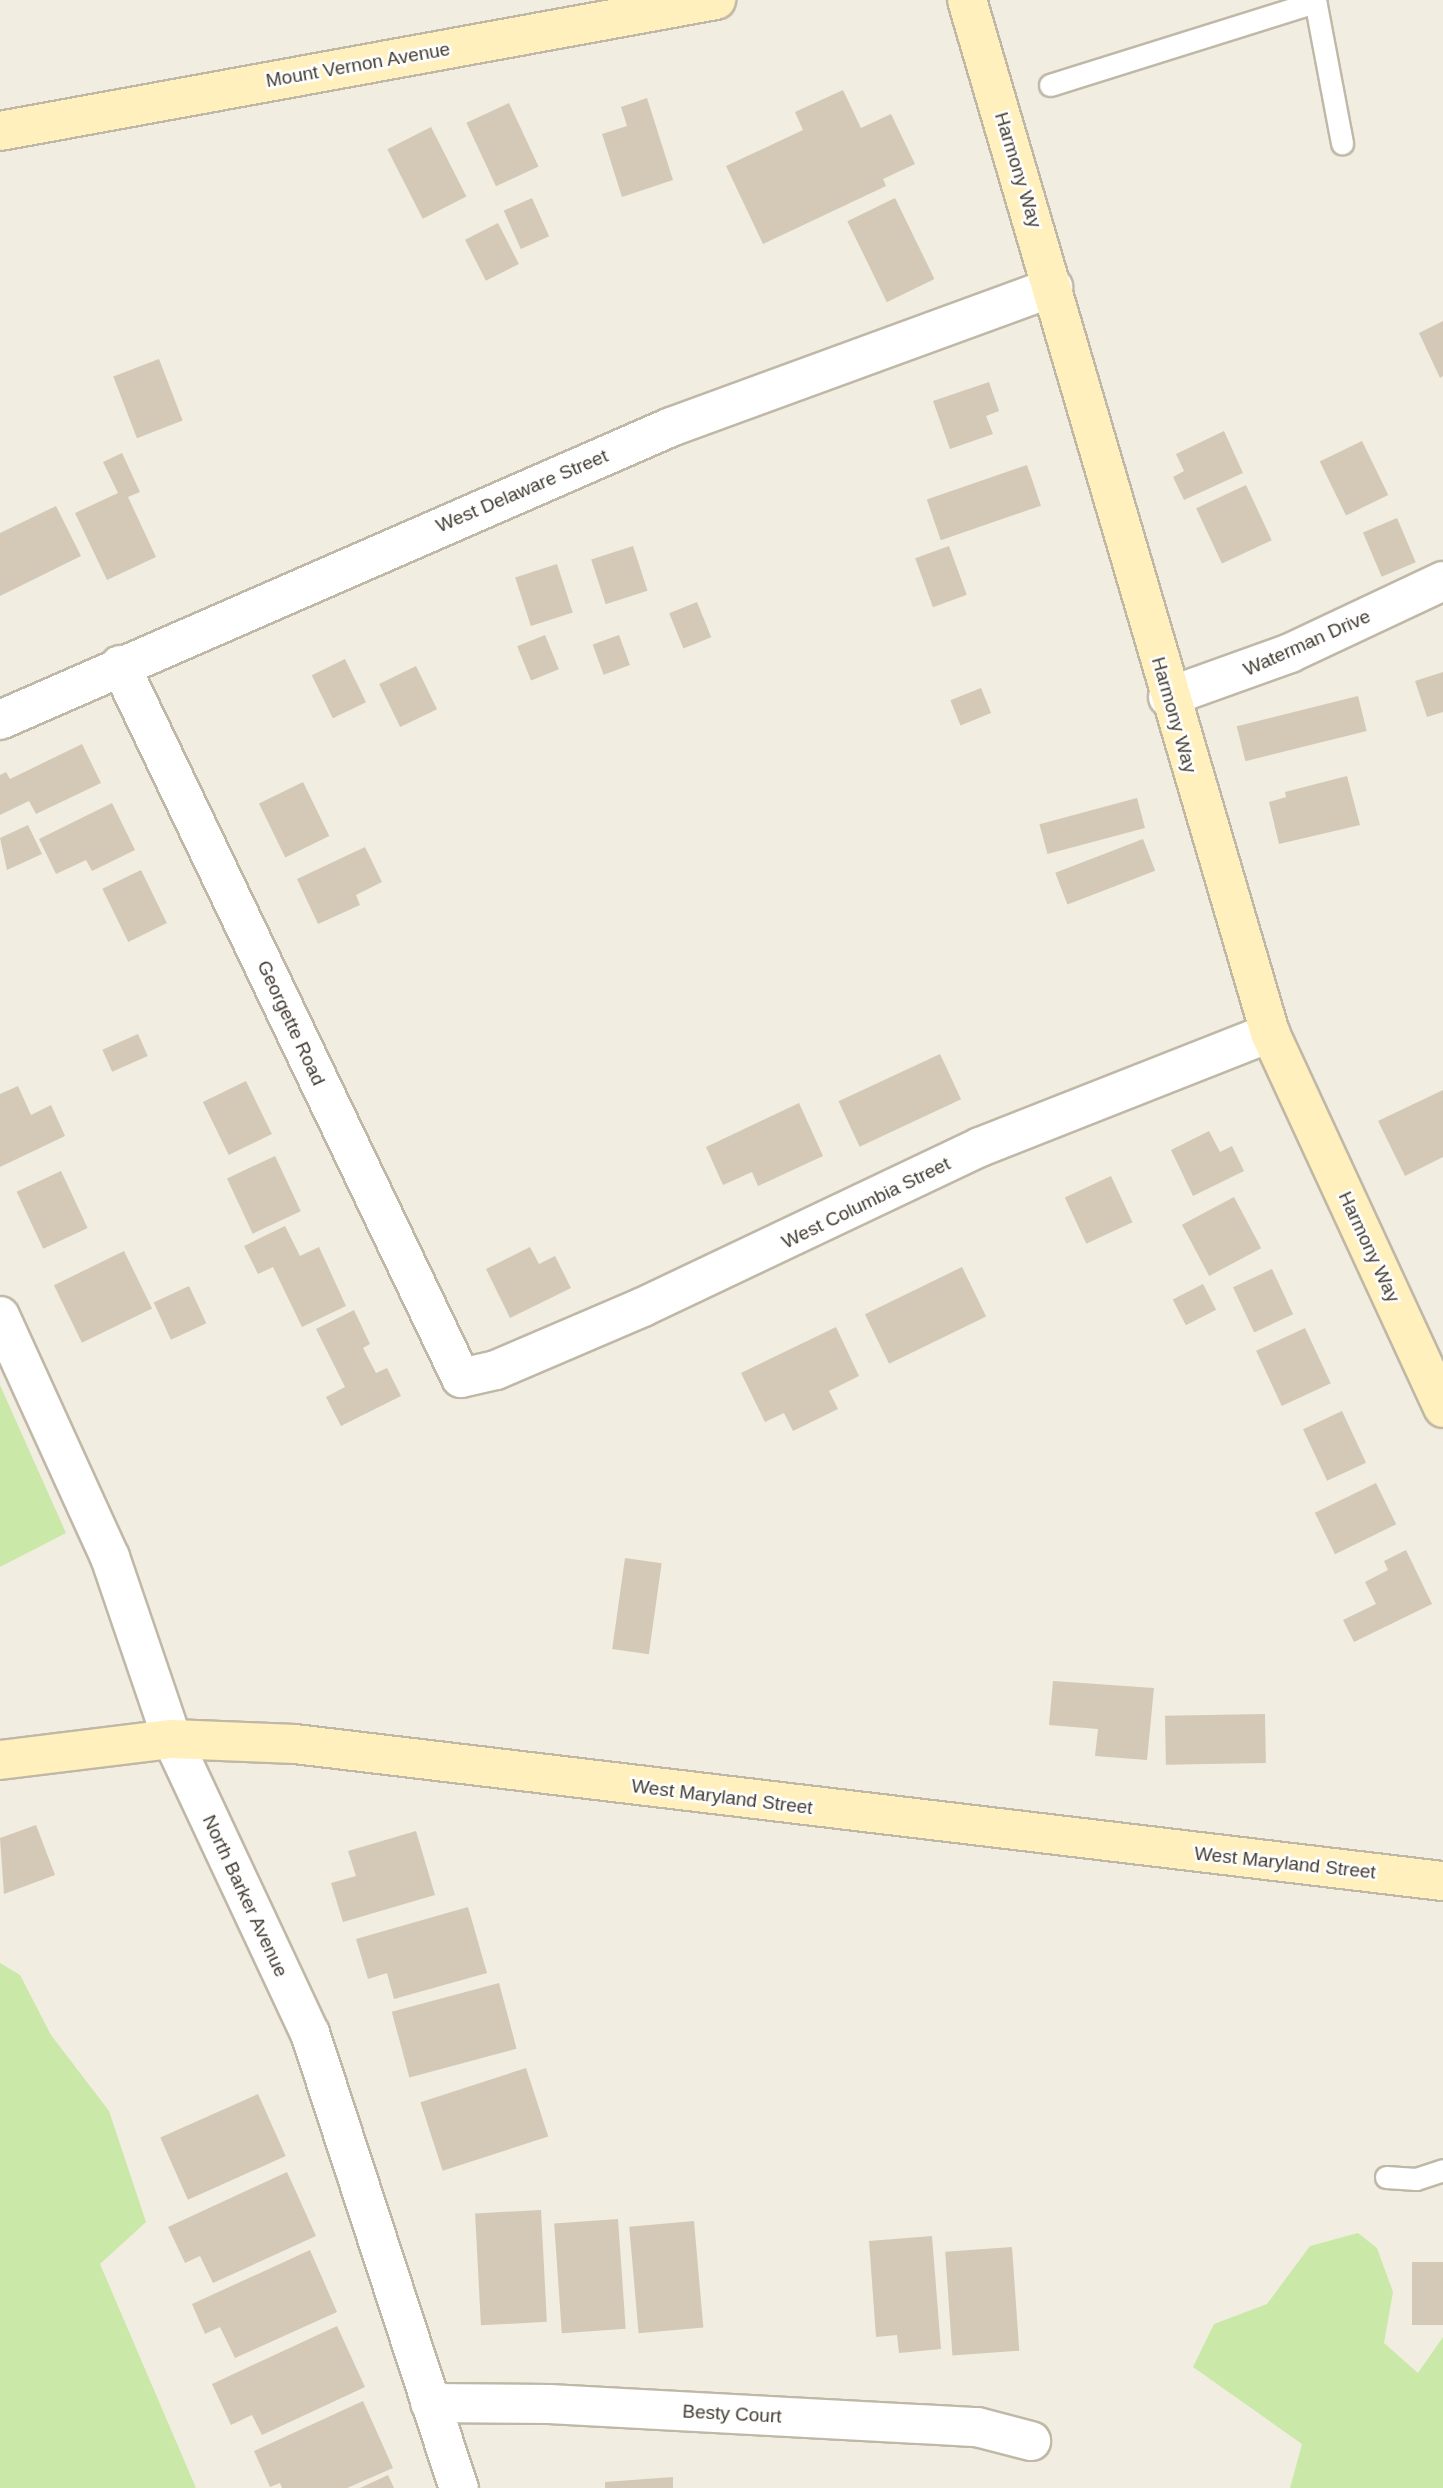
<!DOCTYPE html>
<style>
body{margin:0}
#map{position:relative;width:1443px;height:2488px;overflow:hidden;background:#f2ede1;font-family:Helvetica,sans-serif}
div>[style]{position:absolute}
.green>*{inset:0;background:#cae8a8}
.building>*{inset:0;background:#d3c9b6;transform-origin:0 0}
.roads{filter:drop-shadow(2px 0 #c0b8a7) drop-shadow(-2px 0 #c0b8a7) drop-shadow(0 2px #c0b8a7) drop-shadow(0 -2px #c0b8a7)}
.lane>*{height:21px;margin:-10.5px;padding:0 10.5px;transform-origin:10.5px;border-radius:10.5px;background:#fff}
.street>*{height:38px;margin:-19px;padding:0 19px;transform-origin:19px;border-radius:19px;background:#fff}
.secondary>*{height:38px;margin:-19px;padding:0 19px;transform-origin:19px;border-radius:19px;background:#fff0be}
span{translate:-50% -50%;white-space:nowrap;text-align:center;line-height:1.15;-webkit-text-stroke:5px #fff;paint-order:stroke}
.street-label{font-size:19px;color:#433d32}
</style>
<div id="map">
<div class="green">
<i style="clip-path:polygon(0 1385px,66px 1533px,0 1567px)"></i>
<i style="clip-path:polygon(0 1963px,20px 1975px,51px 2035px,109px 2111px,146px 2222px,100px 2264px,196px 2488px,0 2488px)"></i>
<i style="clip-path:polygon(1358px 2233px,1377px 2248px,1393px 2292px,1384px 2343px,1418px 2373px,1443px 2337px,1443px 2488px,1290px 2488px,1302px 2444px,1193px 2367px,1214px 2324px,1267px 2304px,1310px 2246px)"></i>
</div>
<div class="building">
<i style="clip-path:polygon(843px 90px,861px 128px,891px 114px,915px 164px,883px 179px,886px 186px,763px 244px,726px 166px,803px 130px,795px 112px)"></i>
<i style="clip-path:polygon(647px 98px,673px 180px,622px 197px,602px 134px,627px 126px,621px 107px)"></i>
<i style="left:509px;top:103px;width:70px;height:47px;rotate:65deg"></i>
<i style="left:431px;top:127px;width:78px;height:49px;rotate:63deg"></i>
<i style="left:532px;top:198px;width:42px;height:31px;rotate:66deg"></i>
<i style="left:895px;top:198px;width:90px;height:53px;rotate:64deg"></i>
<i style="left:498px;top:223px;width:46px;height:37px;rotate:63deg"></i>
<i style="clip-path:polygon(1443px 321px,1443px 376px,1440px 378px,1419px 333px)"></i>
<i style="left:159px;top:359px;width:66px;height:49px;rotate:69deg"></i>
<i style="clip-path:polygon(989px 382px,999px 411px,986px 416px,993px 434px,950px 449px,933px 401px)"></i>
<i style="clip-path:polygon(1224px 431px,1243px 473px,1184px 500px,1173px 477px,1184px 471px,1176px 454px)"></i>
<i style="left:1362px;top:441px;width:60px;height:47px;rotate:64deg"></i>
<i style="clip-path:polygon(122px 453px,140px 492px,128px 497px,156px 557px,107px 580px,75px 513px,118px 493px,103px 462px)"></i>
<i style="left:1027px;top:465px;width:43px;height:106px;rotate:71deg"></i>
<i style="left:1246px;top:485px;width:61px;height:55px;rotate:65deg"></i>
<i style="clip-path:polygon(56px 506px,81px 556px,0 596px,0 533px)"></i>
<i style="left:1397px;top:518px;width:48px;height:37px;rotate:67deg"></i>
<i style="left:633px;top:546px;width:47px;height:44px;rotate:72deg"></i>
<i style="left:949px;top:546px;width:52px;height:36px;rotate:70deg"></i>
<i style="left:557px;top:564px;width:51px;height:44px;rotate:72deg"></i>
<i style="left:697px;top:602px;width:38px;height:30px;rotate:68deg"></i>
<i style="left:545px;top:635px;width:37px;height:30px;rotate:68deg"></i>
<i style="left:619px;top:635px;width:32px;height:28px;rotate:70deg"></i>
<i style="left:345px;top:659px;width:48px;height:37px;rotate:64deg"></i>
<i style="left:416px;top:666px;width:48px;height:41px;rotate:64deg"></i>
<i style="clip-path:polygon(1443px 672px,1443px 712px,1427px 717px,1415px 681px)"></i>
<i style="left:981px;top:688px;width:27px;height:33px;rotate:68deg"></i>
<i style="left:1358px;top:696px;width:36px;height:125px;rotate:76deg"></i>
<i style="clip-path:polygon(82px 744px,101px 783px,36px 814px,29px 801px,0 815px,0 775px,6px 772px,10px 779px)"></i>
<i style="clip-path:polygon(1347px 776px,1360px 825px,1279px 844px,1269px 802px,1286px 797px,1285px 792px)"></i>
<i style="left:303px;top:782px;width:60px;height:49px;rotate:64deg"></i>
<i style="left:1137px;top:798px;width:31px;height:101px;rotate:75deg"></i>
<i style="clip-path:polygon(112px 803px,135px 850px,92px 871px,86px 860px,56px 874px,39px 839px)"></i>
<i style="clip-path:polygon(28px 825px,42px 854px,7px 870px,0 838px)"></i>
<i style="left:1143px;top:839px;width:34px;height:94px;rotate:69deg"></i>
<i style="clip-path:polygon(365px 847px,382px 882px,356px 895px,360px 905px,318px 924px,297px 879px)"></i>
<i style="left:141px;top:870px;width:59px;height:43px;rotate:64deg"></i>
<i style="left:138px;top:1034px;width:24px;height:39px;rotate:66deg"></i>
<i style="left:940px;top:1054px;width:50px;height:112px;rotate:65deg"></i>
<i style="left:246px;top:1081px;width:59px;height:48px;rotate:64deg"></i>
<i style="clip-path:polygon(18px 1086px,31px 1115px,51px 1105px,65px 1136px,0 1167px,0 1094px)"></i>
<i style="clip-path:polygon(1443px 1090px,1443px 1157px,1405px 1176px,1378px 1121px)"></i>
<i style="clip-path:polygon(799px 1103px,823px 1156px,758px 1186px,752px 1172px,723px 1185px,706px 1147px)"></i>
<i style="clip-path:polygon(1209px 1131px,1220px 1152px,1232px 1146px,1244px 1171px,1193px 1196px,1171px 1150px)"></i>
<i style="left:275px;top:1156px;width:61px;height:53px;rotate:65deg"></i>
<i style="left:61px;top:1171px;width:63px;height:49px;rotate:65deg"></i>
<i style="left:1111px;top:1176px;width:51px;height:51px;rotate:65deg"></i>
<i style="left:1234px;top:1197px;width:58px;height:59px;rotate:62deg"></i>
<i style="clip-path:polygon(285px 1226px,300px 1256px,319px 1247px,346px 1306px,302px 1327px,273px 1267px,258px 1274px,244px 1246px)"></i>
<i style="clip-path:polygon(530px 1247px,539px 1264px,555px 1256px,571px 1288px,510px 1318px,486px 1269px)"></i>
<i style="left:124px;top:1251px;width:64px;height:78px;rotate:64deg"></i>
<i style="left:962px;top:1267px;width:55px;height:108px;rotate:64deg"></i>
<i style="left:1272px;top:1269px;width:50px;height:43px;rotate:65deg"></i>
<i style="left:1203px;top:1284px;width:29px;height:34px;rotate:63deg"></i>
<i style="left:189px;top:1286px;width:41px;height:39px;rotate:65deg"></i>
<i style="clip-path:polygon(354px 1310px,370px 1344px,363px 1348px,376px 1373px,387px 1368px,401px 1396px,341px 1426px,326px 1397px,345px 1387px,316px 1329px)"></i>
<i style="clip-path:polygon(836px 1327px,859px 1376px,829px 1391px,838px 1409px,793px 1431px,784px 1413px,765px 1422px,741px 1373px)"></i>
<i style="left:1305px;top:1328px;width:61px;height:54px;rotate:65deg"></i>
<i style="left:1342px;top:1411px;width:57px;height:43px;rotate:65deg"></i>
<i style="left:1376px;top:1483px;width:46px;height:68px;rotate:64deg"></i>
<i style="clip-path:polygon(1406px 1550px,1432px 1604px,1354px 1642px,1343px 1620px,1376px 1604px,1365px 1582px,1388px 1570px,1384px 1561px)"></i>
<i style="left:625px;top:1558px;width:37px;height:92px;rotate:8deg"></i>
<i style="clip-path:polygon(1053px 1681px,1154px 1688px,1147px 1760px,1095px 1756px,1098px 1729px,1049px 1725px)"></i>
<i style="left:1265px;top:1714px;width:49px;height:100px;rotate:89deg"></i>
<i style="clip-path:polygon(36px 1825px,55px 1875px,4px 1894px,0 1838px)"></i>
<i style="clip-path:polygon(416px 1831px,435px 1895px,343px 1922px,331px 1883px,356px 1876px,348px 1851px)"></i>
<i style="clip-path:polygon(468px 1907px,487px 1973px,394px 1999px,387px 1973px,368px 1979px,356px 1939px)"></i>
<i style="left:499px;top:1983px;width:68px;height:111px;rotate:75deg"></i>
<i style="left:526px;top:2068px;width:72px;height:111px;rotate:72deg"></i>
<i style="left:258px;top:2094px;width:68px;height:107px;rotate:66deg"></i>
<i style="clip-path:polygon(287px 2172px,316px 2236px,213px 2283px,200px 2256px,185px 2263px,168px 2227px)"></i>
<i style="left:541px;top:2210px;width:112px;height:66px;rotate:87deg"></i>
<i style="left:618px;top:2219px;width:110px;height:64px;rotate:86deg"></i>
<i style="left:694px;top:2221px;width:107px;height:65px;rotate:85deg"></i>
<i style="clip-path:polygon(932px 2236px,941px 2349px,899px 2353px,897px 2335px,876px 2337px,869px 2241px)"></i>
<i style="left:1012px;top:2247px;width:104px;height:67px;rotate:86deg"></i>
<i style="clip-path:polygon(310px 2250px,337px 2312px,235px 2358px,220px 2327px,205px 2334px,192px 2304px)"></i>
<i style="left:1443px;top:2262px;width:63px;height:31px;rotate:90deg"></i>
<i style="clip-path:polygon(337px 2326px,365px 2387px,262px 2435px,252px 2415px,231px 2425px,212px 2384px)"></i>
<i style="clip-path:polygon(363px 2401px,393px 2468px,347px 2488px,282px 2488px,280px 2483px,270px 2487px,254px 2451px)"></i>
<i style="clip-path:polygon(388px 2475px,394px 2488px,360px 2488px)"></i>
<i style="clip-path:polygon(673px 2477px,673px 2488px,605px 2488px,605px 2482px)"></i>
</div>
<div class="roads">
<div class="lane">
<i style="left:1315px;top:0;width:146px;rotate:79.3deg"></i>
<i style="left:1050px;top:85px;width:278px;rotate:-17.4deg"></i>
<i style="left:1386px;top:2177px;width:30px;rotate:4deg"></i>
<i style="left:1416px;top:2179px;width:28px;rotate:-18deg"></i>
</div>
<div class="street">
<i style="left:120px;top:665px;width:790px;rotate:64.44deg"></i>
<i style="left:461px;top:1378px;width:36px;rotate:-13deg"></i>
<i style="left:496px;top:1370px;width:160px;rotate:-23.2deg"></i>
<i style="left:643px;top:1307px;width:373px;rotate:-25.4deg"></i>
<i style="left:980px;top:1147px;width:312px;rotate:-21.5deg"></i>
<i style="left:1168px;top:697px;width:130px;rotate:-19.8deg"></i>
<i style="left:1290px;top:653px;width:169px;rotate:-25.2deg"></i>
<i style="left:0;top:720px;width:732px;rotate:-23.59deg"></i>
<i style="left:671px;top:427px;width:407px;rotate:-20.1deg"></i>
<i style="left:0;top:1316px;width:265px;rotate:65.5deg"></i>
<i style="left:110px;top:1557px;width:192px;rotate:71.2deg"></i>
<i style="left:172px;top:1739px;width:325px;rotate:64.9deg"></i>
<i style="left:310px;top:2033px;width:479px;rotate:71.9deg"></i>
<i style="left:430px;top:2403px;width:119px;rotate:0.5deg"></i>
<i style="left:549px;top:2404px;width:429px;rotate:3.1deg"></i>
<i style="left:977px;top:2427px;width:56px;rotate:14.5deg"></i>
</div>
<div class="secondary">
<i style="left:967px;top:0;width:1077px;rotate:73.65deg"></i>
<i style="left:1270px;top:1033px;width:413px;rotate:65.2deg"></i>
<i style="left:0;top:131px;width:728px;rotate:-10.37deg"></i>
<i style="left:0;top:1760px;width:173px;rotate:-7deg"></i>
<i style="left:172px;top:1739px;width:123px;rotate:2.3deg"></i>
<i style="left:295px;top:1744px;width:1156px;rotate:6.81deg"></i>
</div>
</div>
<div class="street-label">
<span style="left:358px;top:65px;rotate:-10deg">Mount Vernon Avenue</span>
<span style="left:1018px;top:170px;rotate:73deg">Harmony Way</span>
<span style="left:522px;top:491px;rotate:-23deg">West Delaware Street</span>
<span style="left:1307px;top:643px;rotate:-24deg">Waterman Drive</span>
<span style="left:1174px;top:715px;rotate:74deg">Harmony Way</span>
<span style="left:291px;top:1023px;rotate:65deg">Georgette Road</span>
<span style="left:866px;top:1203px;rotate:-26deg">West Columbia Street</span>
<span style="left:1369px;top:1247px;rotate:65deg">Harmony Way</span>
<span style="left:722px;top:1797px;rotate:7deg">West Maryland Street</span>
<span style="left:1285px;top:1863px;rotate:6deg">West Maryland Street</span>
<span style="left:245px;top:1896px;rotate:65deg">North Barker Avenue</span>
<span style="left:732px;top:2414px;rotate:3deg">Besty Court</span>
</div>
</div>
